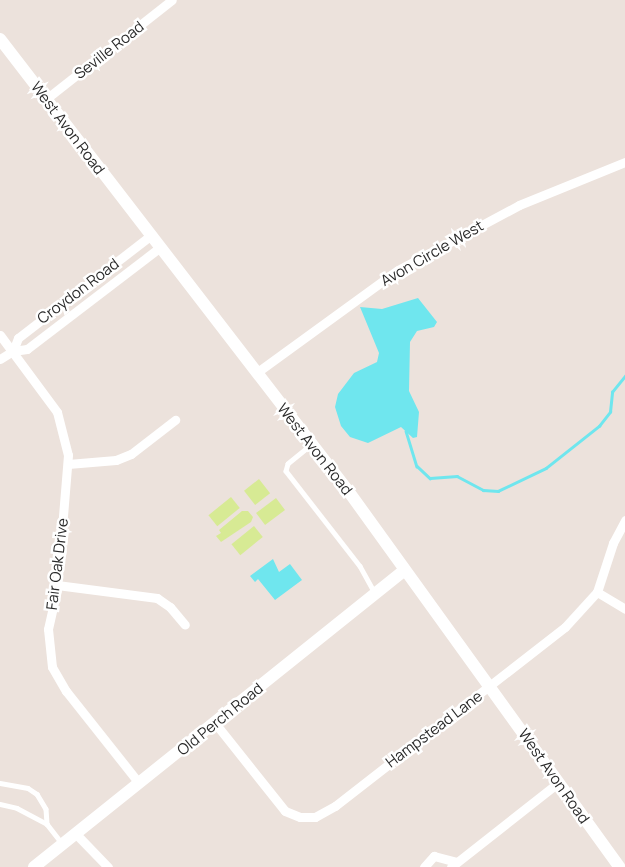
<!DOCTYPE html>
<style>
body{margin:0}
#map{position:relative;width:625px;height:867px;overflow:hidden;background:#ece2dc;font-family:Manrope,sans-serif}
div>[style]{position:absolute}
.pitch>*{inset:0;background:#d7ea94;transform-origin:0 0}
.water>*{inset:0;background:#6fe6ee}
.stream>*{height:2.5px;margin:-1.25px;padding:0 1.25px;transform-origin:1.25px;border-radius:1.25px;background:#6fe6ee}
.lane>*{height:4.5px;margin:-2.25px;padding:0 2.25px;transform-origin:2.25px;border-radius:2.25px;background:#fff}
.street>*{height:9px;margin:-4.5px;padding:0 4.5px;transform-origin:4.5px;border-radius:4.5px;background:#fff}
.secondary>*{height:12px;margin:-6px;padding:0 6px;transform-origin:6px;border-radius:6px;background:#fff}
span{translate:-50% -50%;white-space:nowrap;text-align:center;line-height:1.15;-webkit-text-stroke:5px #fff;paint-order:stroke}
.street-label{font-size:15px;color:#2a2a2a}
</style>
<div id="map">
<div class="pitch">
<i style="left:259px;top:479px;width:18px;height:19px;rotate:52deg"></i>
<i style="left:231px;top:497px;width:14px;height:29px;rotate:51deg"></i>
<i style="left:276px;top:498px;width:15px;height:25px;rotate:53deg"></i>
<i style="clip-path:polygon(242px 511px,248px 511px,253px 517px,251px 522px,221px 542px,216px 536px,221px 533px,219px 530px)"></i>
<i style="left:254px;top:526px;width:14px;height:29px;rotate:51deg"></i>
</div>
<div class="water">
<i style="clip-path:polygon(418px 298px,437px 322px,434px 327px,417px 331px,410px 342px,409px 391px,419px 412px,417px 437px,413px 438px,401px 427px,368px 443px,350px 437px,341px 426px,335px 407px,338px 394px,354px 373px,377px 362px,379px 353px,360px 307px,382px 309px)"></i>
<i style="clip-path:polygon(273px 559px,279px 572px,290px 564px,302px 580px,275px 600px,258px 579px,255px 582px,250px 576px)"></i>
</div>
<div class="stream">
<i style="left:406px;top:431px;width:37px;rotate:73deg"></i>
<i style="left:417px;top:466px;width:18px;rotate:43deg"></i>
<i style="left:430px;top:478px;width:27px;rotate:-4deg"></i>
<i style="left:457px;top:476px;width:30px;rotate:28deg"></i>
<i style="left:483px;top:490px;width:15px;rotate:4deg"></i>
<i style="left:498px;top:491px;width:53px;rotate:-25.6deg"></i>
<i style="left:546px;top:468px;width:68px;rotate:-38.4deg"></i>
<i style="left:599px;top:426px;width:18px;rotate:-52deg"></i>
<i style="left:610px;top:412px;width:20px;rotate:-84deg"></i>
<i style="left:612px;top:392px;width:21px;rotate:-51deg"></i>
</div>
<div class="lane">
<i style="left:310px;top:446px;width:28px;rotate:141deg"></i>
<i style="left:288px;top:464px;width:7px;rotate:106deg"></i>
<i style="left:286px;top:471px;width:120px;rotate:52.1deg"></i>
<i style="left:360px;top:566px;width:31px;rotate:61deg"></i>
<i style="left:0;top:783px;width:28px;rotate:10deg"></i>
<i style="left:28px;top:788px;width:11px;rotate:34deg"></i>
<i style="left:37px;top:794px;width:17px;rotate:59deg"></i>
<i style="left:46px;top:809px;width:15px;rotate:86deg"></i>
<i style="left:47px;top:824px;width:24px;rotate:52deg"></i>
<i style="left:0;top:804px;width:17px;rotate:13deg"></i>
<i style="left:17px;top:808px;width:34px;rotate:28deg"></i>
</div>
<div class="street">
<i style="left:46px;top:99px;width:160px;rotate:-38.2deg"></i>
<i style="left:0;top:335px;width:96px;rotate:53.5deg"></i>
<i style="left:57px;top:412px;width:44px;rotate:75.7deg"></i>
<i style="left:68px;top:455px;width:134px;rotate:94.7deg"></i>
<i style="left:57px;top:589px;width:41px;rotate:102.7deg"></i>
<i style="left:48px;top:629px;width:38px;rotate:84deg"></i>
<i style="left:52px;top:667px;width:28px;rotate:60deg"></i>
<i style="left:66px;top:691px;width:117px;rotate:51.6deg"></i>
<i style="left:13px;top:351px;width:14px;rotate:-69deg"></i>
<i style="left:18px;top:338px;width:167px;rotate:-37.7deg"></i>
<i style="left:0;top:359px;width:15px;rotate:-32deg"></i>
<i style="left:13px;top:351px;width:14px;rotate:-8deg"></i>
<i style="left:27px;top:349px;width:166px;rotate:-37.4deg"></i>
<i style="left:256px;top:373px;width:175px;rotate:-36deg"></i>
<i style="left:398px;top:270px;width:137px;rotate:-28.2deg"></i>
<i style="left:519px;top:205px;width:114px;rotate:-22.1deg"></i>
<i style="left:68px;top:464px;width:48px;rotate:-4.8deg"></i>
<i style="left:116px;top:460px;width:16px;rotate:-22deg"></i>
<i style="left:131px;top:454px;width:56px;rotate:-37.7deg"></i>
<i style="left:57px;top:585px;width:101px;rotate:7.4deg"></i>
<i style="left:157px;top:598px;width:16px;rotate:35deg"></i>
<i style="left:170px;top:607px;width:23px;rotate:50deg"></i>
<i style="left:597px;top:592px;width:33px;rotate:31deg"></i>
<i style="left:215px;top:723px;width:112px;rotate:51.5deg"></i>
<i style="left:285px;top:811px;width:16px;rotate:22deg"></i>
<i style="left:300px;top:817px;width:15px"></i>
<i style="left:315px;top:817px;width:23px;rotate:-29deg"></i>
<i style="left:335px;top:806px;width:291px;rotate:-37.9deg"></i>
<i style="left:565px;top:627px;width:47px;rotate:-47.6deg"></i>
<i style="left:597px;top:592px;width:52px;rotate:-71.9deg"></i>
<i style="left:613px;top:543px;width:26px;rotate:-62deg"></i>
<i style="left:76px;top:834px;width:46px;rotate:45.9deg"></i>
<i style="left:424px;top:867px;width:15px;rotate:-48deg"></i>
<i style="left:434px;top:856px;width:23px;rotate:15deg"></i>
<i style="left:451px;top:867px;width:137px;rotate:-38.2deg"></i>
</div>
<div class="secondary">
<i style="left:0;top:39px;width:572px;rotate:52.39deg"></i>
<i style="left:349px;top:492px;width:462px;rotate:54.2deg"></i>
<i style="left:34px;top:867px;width:475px;rotate:-38.7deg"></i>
</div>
<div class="street-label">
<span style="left:109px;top:50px;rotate:-38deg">Seville Road</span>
<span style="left:68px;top:128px;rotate:53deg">West Avon Road</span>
<span style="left:432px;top:253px;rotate:-30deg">Avon Circle West</span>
<span style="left:78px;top:291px;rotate:-37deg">Croydon Road</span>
<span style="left:315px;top:449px;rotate:52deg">West Avon Road</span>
<span style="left:57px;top:564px;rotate:-83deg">Fair Oak Drive</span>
<span style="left:220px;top:719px;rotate:-39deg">Old Perch Road</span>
<span style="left:434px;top:729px;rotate:-37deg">Hampstead Lane</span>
<span style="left:554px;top:776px;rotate:55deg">West Avon Road</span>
</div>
</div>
